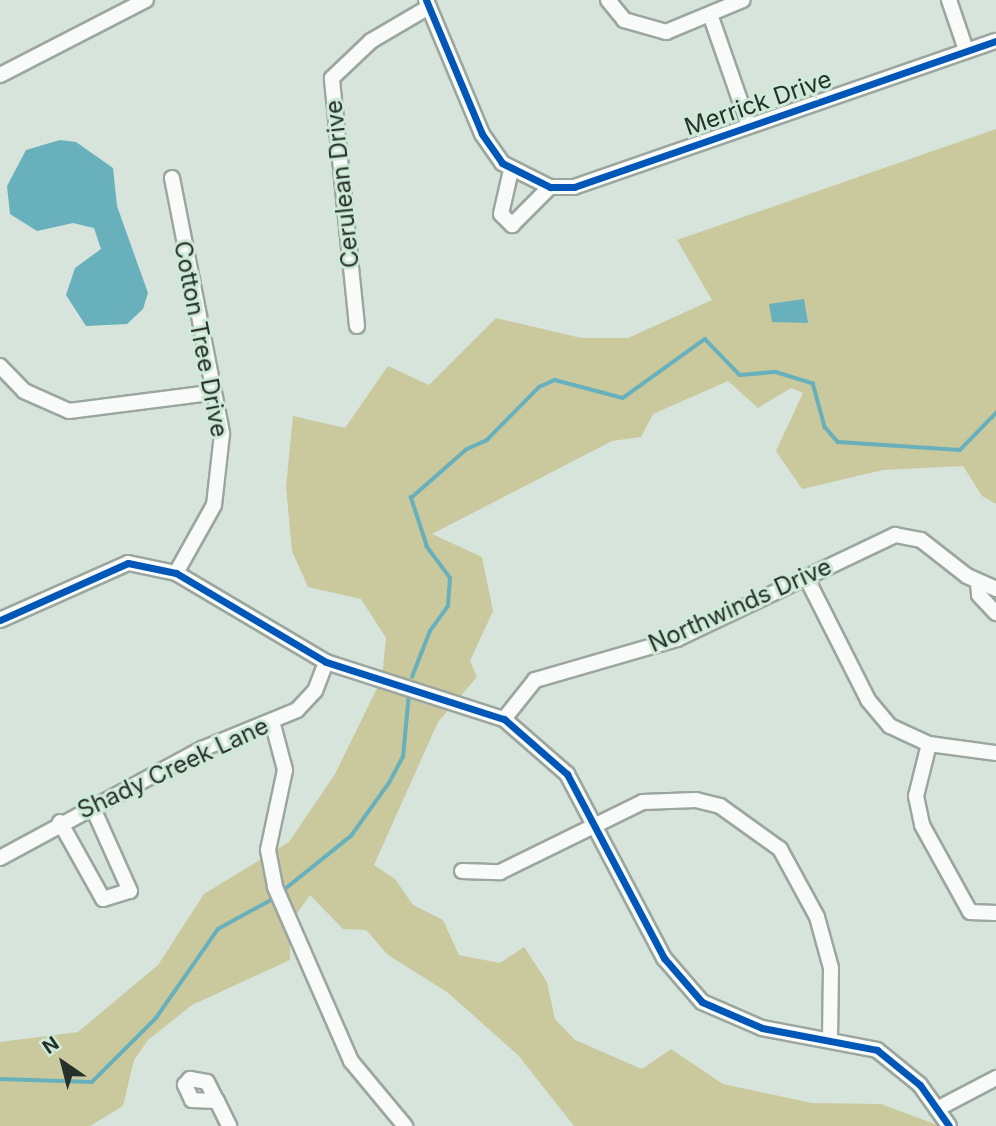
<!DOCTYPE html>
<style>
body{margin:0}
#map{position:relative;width:996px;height:1126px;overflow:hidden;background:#d6e4db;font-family:Inter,sans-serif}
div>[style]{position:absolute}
.green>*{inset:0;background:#cac99d}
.water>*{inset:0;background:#67b0bc}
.stream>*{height:3.5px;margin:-1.75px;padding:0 1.75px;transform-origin:1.75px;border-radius:1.75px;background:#67b0bc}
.roads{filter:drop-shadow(2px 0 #9ba69e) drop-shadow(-2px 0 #9ba69e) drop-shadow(0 2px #9ba69e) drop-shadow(0 -2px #9ba69e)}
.minor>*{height:14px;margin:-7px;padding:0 7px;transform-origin:7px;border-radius:7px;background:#f9fbfa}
.cycleway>*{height:7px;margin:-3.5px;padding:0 3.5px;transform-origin:3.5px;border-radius:3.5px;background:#0057b8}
span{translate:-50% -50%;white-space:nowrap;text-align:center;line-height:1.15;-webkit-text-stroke:6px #d0ead9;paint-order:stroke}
.street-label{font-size:24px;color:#26302a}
.north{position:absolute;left:28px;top:1028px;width:70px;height:70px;-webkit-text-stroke:5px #d0ead9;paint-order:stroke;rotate:325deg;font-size:19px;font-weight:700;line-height:28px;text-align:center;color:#26302a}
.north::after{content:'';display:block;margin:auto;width:24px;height:32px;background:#26302a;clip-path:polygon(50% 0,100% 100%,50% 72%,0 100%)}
</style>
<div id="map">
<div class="green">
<i style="clip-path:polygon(996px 129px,996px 504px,982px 496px,963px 466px,883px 470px,802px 489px,776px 451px,803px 393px,791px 388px,758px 408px,728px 381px,653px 414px,641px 437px,612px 441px,432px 534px,482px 557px,493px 611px,470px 661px,477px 677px,438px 722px,374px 865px,395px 879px,413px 905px,443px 920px,459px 955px,500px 963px,524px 947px,547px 982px,555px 1019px,575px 1040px,642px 1069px,671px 1049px,723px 1084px,812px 1103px,881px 1104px,940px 1126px,574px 1126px,518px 1055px,447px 992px,388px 955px,366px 930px,343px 929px,310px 895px,290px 923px,290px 960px,192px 1005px,148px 1040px,134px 1060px,123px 1106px,90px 1126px,0 1126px,0 1042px,78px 1032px,158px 965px,204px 894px,289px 842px,335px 774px,382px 678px,386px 638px,361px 599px,308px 587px,292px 551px,286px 487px,293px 416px,345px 428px,388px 366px,429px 385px,496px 318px,581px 338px,628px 338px,712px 300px,677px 240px)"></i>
</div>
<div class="water">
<i style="clip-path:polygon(60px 140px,76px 142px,113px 168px,117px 206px,148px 293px,143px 309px,127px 324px,86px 326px,66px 295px,75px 268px,101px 249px,94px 228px,73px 223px,37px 231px,10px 214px,7px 186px,26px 150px)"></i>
<i style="clip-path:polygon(804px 299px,808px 323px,772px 322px,769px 304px)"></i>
</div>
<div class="stream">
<i style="left:412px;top:677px;width:49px;rotate:-68.6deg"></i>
<i style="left:430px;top:631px;width:31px;rotate:-54deg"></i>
<i style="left:448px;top:606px;width:28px;rotate:-86deg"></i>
<i style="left:450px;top:578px;width:39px;rotate:-127deg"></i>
<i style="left:427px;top:547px;width:52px;rotate:-108.1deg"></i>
<i style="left:411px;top:498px;width:74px;rotate:-41.2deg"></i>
<i style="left:467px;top:449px;width:22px;rotate:-24deg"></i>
<i style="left:487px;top:440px;width:74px;rotate:-45.5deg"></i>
<i style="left:539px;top:387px;width:17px;rotate:-24deg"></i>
<i style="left:555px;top:380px;width:70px;rotate:14.8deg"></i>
<i style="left:623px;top:398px;width:101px;rotate:-35.7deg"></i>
<i style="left:705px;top:339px;width:50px;rotate:45.8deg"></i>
<i style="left:740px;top:375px;width:36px;rotate:-5deg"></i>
<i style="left:776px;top:372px;width:39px;rotate:17deg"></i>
<i style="left:813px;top:383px;width:46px;rotate:74.7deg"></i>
<i style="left:825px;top:427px;width:20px;rotate:49deg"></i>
<i style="left:838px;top:442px;width:122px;rotate:3.8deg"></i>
<i style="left:960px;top:450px;width:52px;rotate:-45.8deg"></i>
<i style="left:285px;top:889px;width:85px;rotate:-38.8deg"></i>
<i style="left:351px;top:836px;width:65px;rotate:-54.4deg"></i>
<i style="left:389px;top:783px;width:30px;rotate:-62deg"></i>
<i style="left:403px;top:757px;width:63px;rotate:-84.6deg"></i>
<i style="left:0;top:1079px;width:92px;rotate:1.9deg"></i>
<i style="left:92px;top:1082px;width:91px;rotate:-45deg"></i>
<i style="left:156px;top:1018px;width:108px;rotate:-55.1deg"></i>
<i style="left:218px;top:929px;width:60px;rotate:-28.7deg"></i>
</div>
<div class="roads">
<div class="minor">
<i style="left:426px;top:0;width:145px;rotate:67.3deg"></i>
<i style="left:482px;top:134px;width:35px;rotate:55deg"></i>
<i style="left:502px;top:163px;width:54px;rotate:26.6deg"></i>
<i style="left:550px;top:187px;width:24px"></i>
<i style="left:574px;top:187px;width:447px;rotate:-19.1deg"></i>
<i style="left:608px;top:0;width:26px;rotate:51deg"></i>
<i style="left:624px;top:20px;width:44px;rotate:15.9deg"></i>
<i style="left:666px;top:32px;width:83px;rotate:-22.6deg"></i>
<i style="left:949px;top:0;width:53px;rotate:71.2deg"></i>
<i style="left:711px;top:17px;width:115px;rotate:70.8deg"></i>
<i style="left:0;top:75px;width:164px;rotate:-27.2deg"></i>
<i style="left:511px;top:170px;width:45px;rotate:102.8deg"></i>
<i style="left:501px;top:214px;width:16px;rotate:45deg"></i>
<i style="left:512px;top:225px;width:54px;rotate:-45deg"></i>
<i style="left:172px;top:178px;width:261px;rotate:78.9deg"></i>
<i style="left:222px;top:434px;width:71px;rotate:96.4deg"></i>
<i style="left:214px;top:505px;width:78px;rotate:119.2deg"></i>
<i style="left:357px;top:326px;width:249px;rotate:-95.8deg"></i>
<i style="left:332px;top:78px;width:54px;rotate:-43.5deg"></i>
<i style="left:371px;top:41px;width:67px;rotate:-30.4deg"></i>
<i style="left:0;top:366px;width:35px;rotate:46deg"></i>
<i style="left:24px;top:391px;width:49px;rotate:24deg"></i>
<i style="left:69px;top:411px;width:142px;rotate:-7.3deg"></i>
<i style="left:806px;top:577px;width:138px;rotate:63.2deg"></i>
<i style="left:868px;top:700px;width:34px;rotate:50deg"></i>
<i style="left:890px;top:726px;width:43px;rotate:24.8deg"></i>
<i style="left:929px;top:744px;width:68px;rotate:7.7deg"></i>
<i style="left:978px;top:583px;width:12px;rotate:85deg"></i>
<i style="left:979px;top:595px;width:25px;rotate:47deg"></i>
<i style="left:0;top:620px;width:140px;rotate:-24deg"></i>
<i style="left:128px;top:563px;width:49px;rotate:11.8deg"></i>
<i style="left:176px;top:573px;width:174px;rotate:30.7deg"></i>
<i style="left:326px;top:662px;width:187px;rotate:17.8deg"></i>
<i style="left:504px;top:719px;width:84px;rotate:41.1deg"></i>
<i style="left:567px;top:774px;width:208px;rotate:62.2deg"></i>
<i style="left:664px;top:958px;width:58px;rotate:49.2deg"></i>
<i style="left:702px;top:1002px;width:65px;rotate:23.4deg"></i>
<i style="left:762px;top:1028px;width:117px;rotate:10.8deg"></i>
<i style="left:877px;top:1050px;width:55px;rotate:39.1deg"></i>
<i style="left:920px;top:1085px;width:50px;rotate:54.7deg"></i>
<i style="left:504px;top:719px;width:50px;rotate:-51.5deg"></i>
<i style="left:535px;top:680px;width:148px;rotate:-16.1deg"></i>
<i style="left:677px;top:639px;width:242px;rotate:-25.5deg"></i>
<i style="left:895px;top:535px;width:26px;rotate:11deg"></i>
<i style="left:921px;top:540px;width:58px;rotate:38deg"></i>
<i style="left:967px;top:576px;width:32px;rotate:24deg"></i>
<i style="left:272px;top:721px;width:51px;rotate:75.1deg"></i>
<i style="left:285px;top:770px;width:82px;rotate:102deg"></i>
<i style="left:268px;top:850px;width:38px;rotate:79deg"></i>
<i style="left:275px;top:887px;width:190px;rotate:66.4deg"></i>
<i style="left:351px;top:1061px;width:85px;rotate:50.3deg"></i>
<i style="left:929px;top:744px;width:54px;rotate:104deg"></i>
<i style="left:916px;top:796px;width:30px;rotate:78deg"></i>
<i style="left:922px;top:825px;width:99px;rotate:61.1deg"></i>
<i style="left:970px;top:912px;width:26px;rotate:2deg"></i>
<i style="left:60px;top:822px;width:88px;rotate:60.8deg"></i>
<i style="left:103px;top:899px;width:28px;rotate:-17deg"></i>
<i style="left:130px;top:891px;width:93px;rotate:-114.1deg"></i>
<i style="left:0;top:858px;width:230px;rotate:-28.4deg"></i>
<i style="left:202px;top:749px;width:103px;rotate:-22.3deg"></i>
<i style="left:297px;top:710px;width:26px;rotate:-47deg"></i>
<i style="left:315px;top:691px;width:31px;rotate:-69deg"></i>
<i style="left:462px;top:871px;width:38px;rotate:2deg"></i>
<i style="left:500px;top:872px;width:159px;rotate:-26.1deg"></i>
<i style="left:643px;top:802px;width:53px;rotate:-2.2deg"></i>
<i style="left:696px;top:800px;width:25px;rotate:14deg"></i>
<i style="left:720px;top:806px;width:74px;rotate:35.6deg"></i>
<i style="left:780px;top:849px;width:77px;rotate:61.4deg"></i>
<i style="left:817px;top:917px;width:53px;rotate:74.6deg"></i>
<i style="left:831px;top:968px;width:69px;rotate:90.8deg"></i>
<i style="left:217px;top:1101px;width:25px;rotate:-178deg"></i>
<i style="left:192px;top:1100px;width:17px;rotate:-115deg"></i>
<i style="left:185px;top:1085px;width:8px;rotate:-50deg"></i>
<i style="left:190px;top:1079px;width:17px;rotate:10deg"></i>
<i style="left:207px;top:1082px;width:20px;rotate:63deg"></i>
<i style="left:216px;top:1100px;width:1px;rotate:45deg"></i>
<i style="left:217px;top:1101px;width:28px;rotate:64deg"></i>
<i style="left:937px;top:1109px;width:67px;rotate:-27.7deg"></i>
</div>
</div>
<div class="cycleway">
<i style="left:426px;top:0;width:145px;rotate:67.3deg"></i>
<i style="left:482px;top:134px;width:35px;rotate:55deg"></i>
<i style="left:502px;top:163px;width:54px;rotate:26.6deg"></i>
<i style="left:550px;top:187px;width:24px"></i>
<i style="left:574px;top:187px;width:447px;rotate:-19.1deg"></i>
<i style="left:0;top:620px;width:140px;rotate:-24deg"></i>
<i style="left:128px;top:563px;width:49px;rotate:11.8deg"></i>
<i style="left:176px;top:573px;width:174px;rotate:30.7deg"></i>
<i style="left:326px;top:662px;width:187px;rotate:17.8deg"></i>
<i style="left:504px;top:719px;width:84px;rotate:41.1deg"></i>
<i style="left:567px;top:774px;width:208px;rotate:62.2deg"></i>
<i style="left:664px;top:958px;width:58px;rotate:49.2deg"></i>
<i style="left:702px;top:1002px;width:65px;rotate:23.4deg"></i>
<i style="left:762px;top:1028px;width:117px;rotate:10.8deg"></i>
<i style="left:877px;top:1050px;width:55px;rotate:39.1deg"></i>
<i style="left:920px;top:1085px;width:50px;rotate:54.7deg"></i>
</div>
<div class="street-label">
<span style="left:758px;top:103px;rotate:-19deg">Merrick Drive</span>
<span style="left:342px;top:184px;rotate:-96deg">Cerulean Drive</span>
<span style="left:201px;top:339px;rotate:79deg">Cotton Tree Drive</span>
<span style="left:740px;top:605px;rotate:-24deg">Northwinds Drive</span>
<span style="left:173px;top:768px;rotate:-25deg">Shady Creek Lane</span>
</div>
<div class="north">N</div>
</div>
